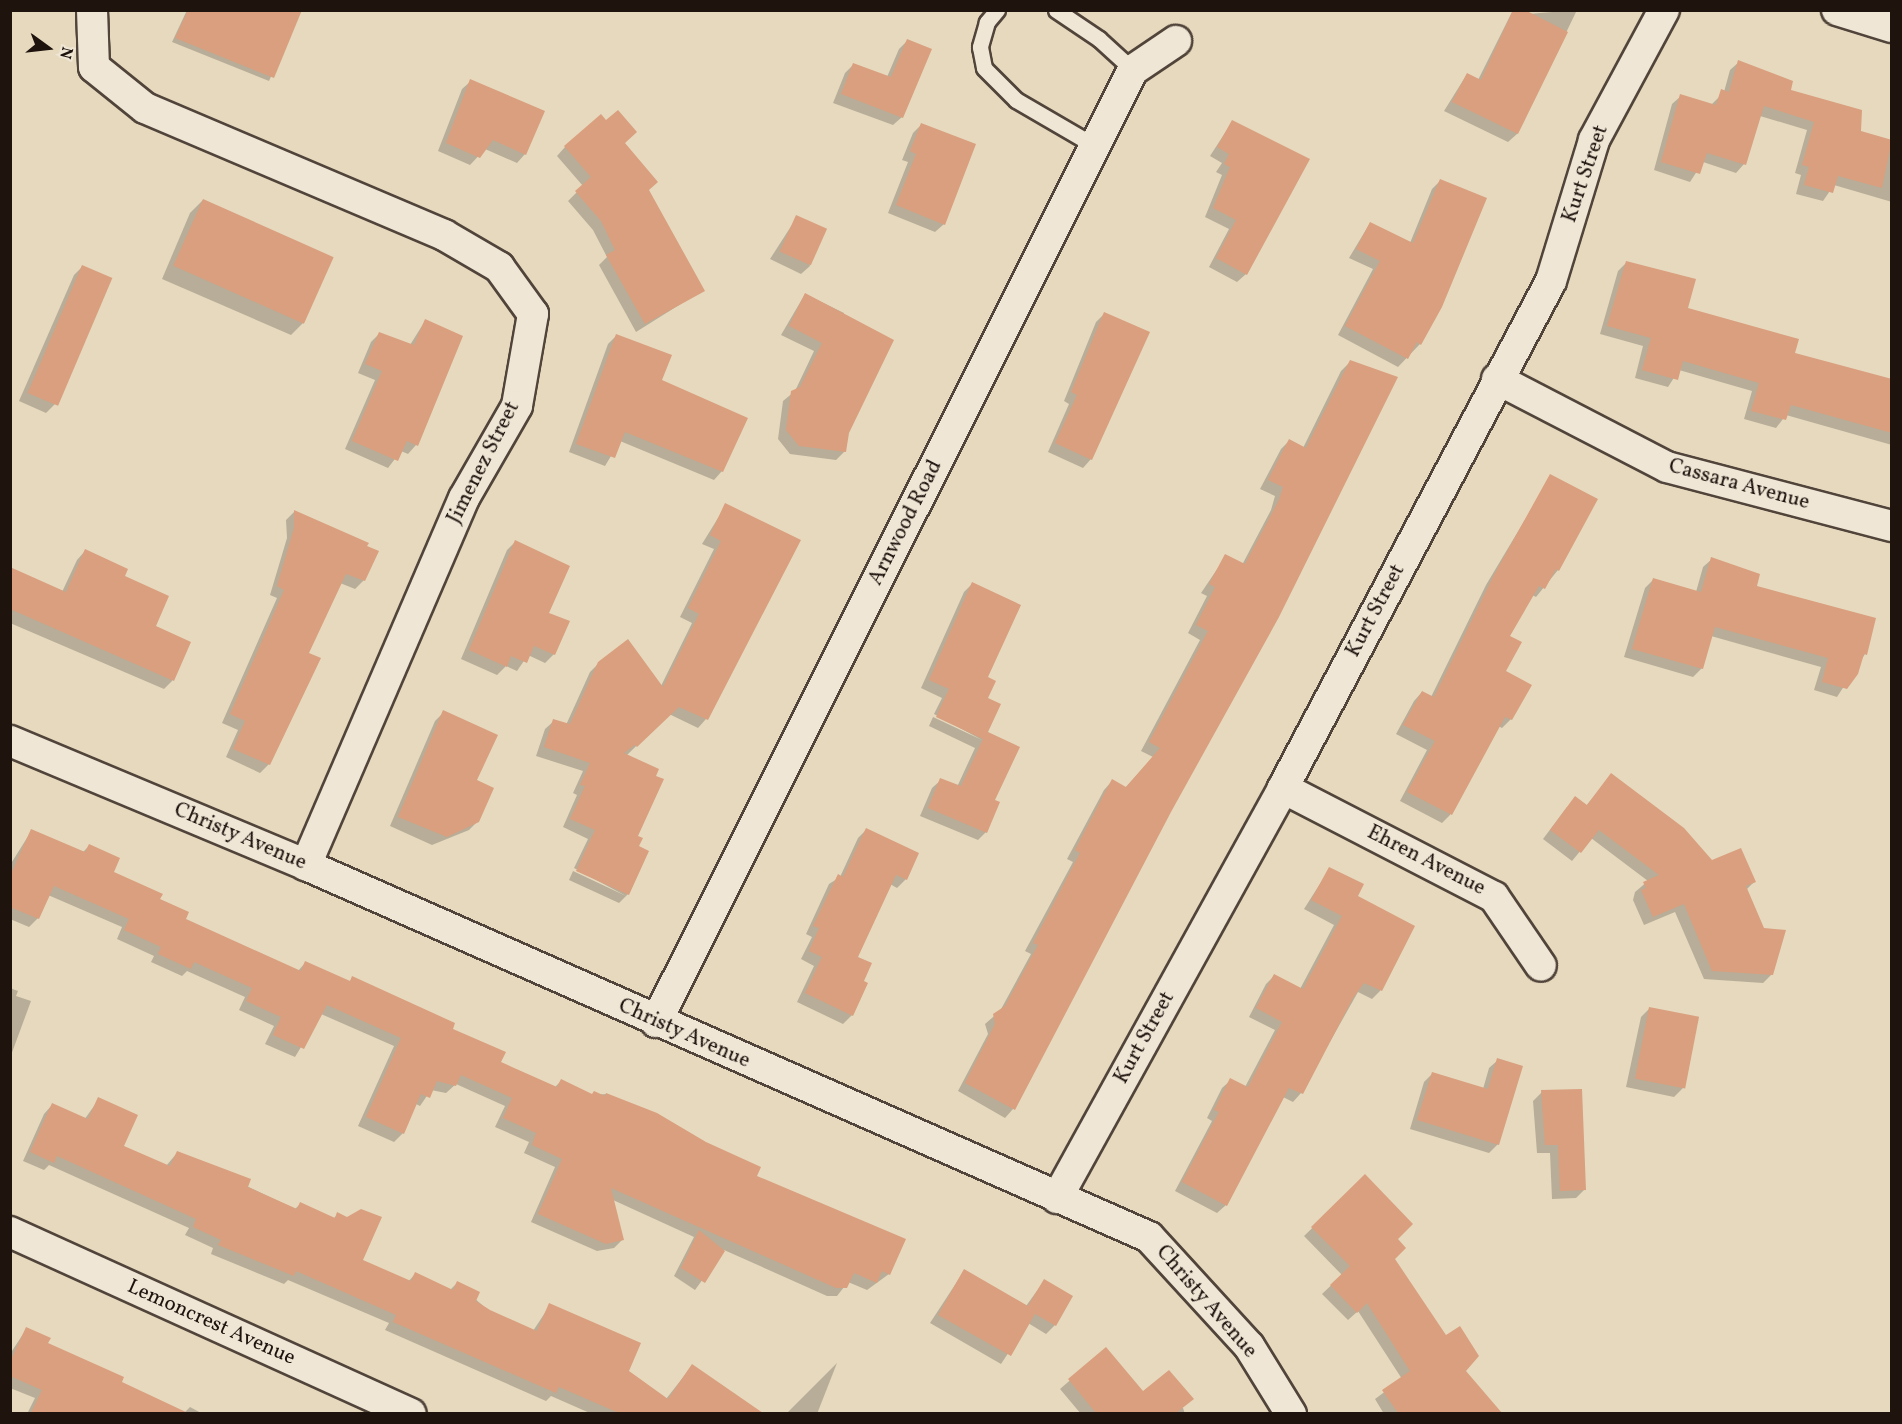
<!DOCTYPE html>
<style>
body{margin:0}
#map{position:relative;width:1902px;height:1424px;overflow:hidden;background:#e6d9be;font-family:Vollkorn,serif}
div>[style]{position:absolute}
.shadow>*{inset:0;background:#0003}
.building>*{inset:0;background:#d99f7e;transform-origin:0 0}
.roads{filter:drop-shadow(2px 0 #51443a) drop-shadow(-2px 0 #51443a) drop-shadow(0 2px #51443a) drop-shadow(0 -2px #51443a)}
.service>*{height:15px;margin:-7.5px;padding:0 7.5px;transform-origin:7.5px;border-radius:7.5px;background:#efe6d5}
.minor>*{height:30px;margin:-15px;padding:0 15px;transform-origin:15px;border-radius:15px;background:#efe6d5}
span{translate:-50% -50%;white-space:nowrap;text-align:center;line-height:1.15;-webkit-text-stroke:4.5px #efe6d5;paint-order:stroke}
.street-label{font-size:21px;color:#1f130e}
.frame{position:absolute;inset:0;border:12px solid #1f130e;pointer-events:none}
.north{position:absolute;left:18px;top:18px;width:60px;height:60px;-webkit-text-stroke:4px #efe6d5;paint-order:stroke;rotate:105deg;font-size:16px;font-weight:700;line-height:24px;text-align:center;color:#1f130e}
.north::after{content:'';display:block;margin:auto;width:21px;height:27px;background:#1f130e;clip-path:polygon(50% 0,100% 100%,50% 72%,0 100%)}
</style>
<div id="map">
<div class="shadow">
<i style="clip-path:polygon(187px 10px,301px 10px,269px 81px,172px 42px)"></i>
<i style="clip-path:polygon(1513px 10px,1528px 14px,1577px 10px,1517px 134px,1508px 142px,1444px 111px,1467px 74px,1478px 80px)"></i>
<i style="clip-path:polygon(908px 40px,902px 117px,893px 125px,833px 103px,845px 73px,853px 65px,887px 77px,899px 49px)"></i>
<i style="clip-path:polygon(1739px 62px,1859px 133px,1892px 142px,1892px 202px,1834px 185px,1823px 201px,1796px 194px,1801px 175px,1795px 173px,1807px 130px,1760px 116px,1744px 164px,1736px 173px,1703px 162px,1690px 182px,1654px 170px,1672px 104px,1681px 96px,1711px 105px,1724px 92px,1730px 70px)"></i>
<i style="clip-path:polygon(471px 81px,525px 154px,517px 163px,485px 149px,470px 165px,438px 151px,462px 89px)"></i>
<i style="clip-path:polygon(1232px 122px,1246px 274px,1237px 282px,1209px 267px,1229px 229px,1205px 217px,1222px 175px,1216px 172px,1222px 163px,1210px 156px)"></i>
<i style="clip-path:polygon(921px 125px,944px 224px,935px 232px,888px 213px,908px 162px,902px 160px,913px 133px)"></i>
<i style="clip-path:polygon(623px 144px,703px 290px,636px 332px,599px 265px,607px 257px,593px 230px,568px 201px,583px 186px,557px 156px,565px 147px)"></i>
<i style="clip-path:polygon(1440px 181px,1420px 344px,1398px 367px,1338px 335px,1373px 269px,1349px 258px,1370px 223px,1410px 243px,1432px 189px)"></i>
<i style="clip-path:polygon(203px 200px,304px 322px,291px 335px,162px 279px,190px 213px)"></i>
<i style="clip-path:polygon(797px 217px,810px 266px,801px 274px,770px 259px)"></i>
<i style="clip-path:polygon(1627px 262px,1687px 309px,1793px 354px,1892px 381px,1892px 445px,1786px 415px,1776px 428px,1744px 419px,1752px 391px,1679px 370px,1668px 387px,1635px 378px,1643px 346px,1600px 334px,1618px 271px)"></i>
<i style="clip-path:polygon(82px 267px,55px 404px,46px 413px,19px 401px,74px 275px)"></i>
<i style="clip-path:polygon(805px 294px,844px 313px,847px 432px,845px 451px,836px 460px,790px 454px,778px 439px,783px 401px,795px 391px,814px 351px,781px 335px)"></i>
<i style="clip-path:polygon(1105px 313px,1091px 459px,1083px 468px,1048px 452px,1069px 404px,1064px 401px,1096px 322px)"></i>
<i style="clip-path:polygon(425px 321px,416px 445px,408px 454px,401px 451px,388px 468px,345px 449px,375px 380px,358px 373px,371px 342px,379px 334px,410px 345px)"></i>
<i style="clip-path:polygon(616px 336px,722px 471px,714px 480px,620px 441px,605px 466px,569px 452px,608px 344px)"></i>
<i style="clip-path:polygon(1350px 362px,1169px 811px,1013px 1109px,1005px 1118px,958px 1091px,988px 1034px,985px 1024px,1000px 1011px,1031px 954px,1025px 951px,1073px 862px,1067px 859px,1104px 790px,1112px 781px,1125px 788px,1153px 757px,1141px 751px,1200px 640px,1188px 633px,1207px 596px,1201px 593px,1226px 556px,1242px 565px,1271px 510px,1275px 496px,1260px 489px,1281px 449px,1289px 441px,1303px 448px,1341px 371px)"></i>
<i style="clip-path:polygon(1551px 476px,1558px 570px,1536px 597px,1532px 595px,1508px 637px,1504px 671px,1511px 719px,1502px 728px,1498px 726px,1450px 815px,1442px 823px,1400px 801px,1427px 750px,1396px 734px,1414px 701px,1422px 692px,1431px 697px,1486px 585px)"></i>
<i style="clip-path:polygon(726px 505px,799px 540px,706px 719px,698px 728px,669px 714px,626px 756px,637px 847px,628px 894px,619px 903px,569px 880px,573px 871px,626px 896px,574px 868px,588px 839px,563px 827px,577px 795px,573px 793px,583px 771px,536px 756px,545px 729px,554px 721px,566px 725px,590px 672px,599px 663px,661px 686px,692px 623px,680px 617px,714px 549px,702px 544px)"></i>
<i style="clip-path:polygon(295px 511px,364px 580px,355px 589px,340px 583px,307px 654px,269px 764px,260px 773px,226px 757px,238px 730px,222px 723px,277px 598px,270px 595px,287px 538px,286px 520px)"></i>
<i style="clip-path:polygon(515px 542px,547px 613px,554px 654px,545px 663px,528px 655px,517px 671px,506px 666px,497px 675px,461px 659px,507px 550px)"></i>
<i style="clip-path:polygon(85px 551px,123px 577px,154px 626px,189px 642px,172px 681px,164px 689px,10px 623px,10px 569px,62px 592px,77px 560px)"></i>
<i style="clip-path:polygon(1712px 559px,1865px 654px,1837px 697px,1814px 690px,1821px 667px,1711px 636px,1702px 668px,1693px 677px,1624px 657px,1645px 588px,1653px 580px,1696px 592px,1703px 567px)"></i>
<i style="clip-path:polygon(972px 584px,986px 677px,986px 832px,978px 840px,920px 816px,932px 788px,941px 780px,957px 787px,975px 748px,929px 726px,933px 717px,982px 740px,934px 714px,942px 698px,921px 688px,964px 592px)"></i>
<i style="clip-path:polygon(444px 712px,475px 781px,478px 821px,469px 830px,432px 845px,390px 826px,435px 721px)"></i>
<i style="clip-path:polygon(1612px 774px,1711px 862px,1754px 882px,1746px 890px,1772px 974px,1763px 983px,1704px 979px,1675px 912px,1644px 925px,1633px 900px,1635px 892px,1648px 881px,1591px 838px,1572px 861px,1543px 839px,1567px 807px,1586px 806px)"></i>
<i style="clip-path:polygon(32px 830px,82px 853px,89px 846px,112px 873px,184px 920px,298px 971px,305px 963px,349px 982px,353px 978px,451px 1029px,499px 1062px,554px 1088px,561px 1081px,591px 1095px,607px 1094px,755px 1177px,889px 1274px,867px 1290px,848px 1282px,837px 1296px,827px 1296px,724px 1250px,695px 1290px,674px 1276px,694px 1237px,613px 1200px,623px 1239px,614px 1248px,597px 1251px,531px 1222px,555px 1167px,524px 1153px,529px 1142px,495px 1127px,505px 1106px,456px 1084px,446px 1093px,431px 1090px,420px 1106px,416px 1104px,403px 1133px,394px 1142px,358px 1126px,394px 1046px,321px 1014px,295px 1057px,265px 1044px,274px 1026px,239px 1010px,245px 997px,187px 971px,182px 976px,151px 962px,154px 956px,117px 939px,122px 927px,48px 895px,38px 918px,29px 927px,10px 919px,10px 865px)"></i>
<i style="clip-path:polygon(866px 830px,906px 879px,897px 888px,890px 884px,856px 957px,862px 982px,852px 1015px,843px 1024px,797px 1002px,814px 966px,801px 959px,812px 937px,806px 934px,829px 884px,840px 877px,858px 838px)"></i>
<i style="clip-path:polygon(1330px 868px,1356px 897px,1413px 927px,1380px 991px,1372px 999px,1358px 992px,1301px 1093px,1293px 1102px,1283px 1097px,1226px 1205px,1217px 1213px,1175px 1191px,1212px 1121px,1207px 1118px,1222px 1088px,1231px 1080px,1245px 1087px,1275px 1030px,1249px 1017px,1266px 984px,1274px 976px,1300px 989px,1334px 925px,1304px 909px)"></i>
<i style="clip-path:polygon(10px 988px,18px 991px,16px 996px,31px 1001px,10px 1058px)"></i>
<i style="clip-path:polygon(1649px 1009px,1683px 1088px,1674px 1097px,1626px 1087px,1641px 1017px)"></i>
<i style="clip-path:polygon(1498px 1060px,1498px 1144px,1489px 1153px,1410px 1129px,1424px 1082px,1432px 1074px,1483px 1089px,1489px 1068px)"></i>
<i style="clip-path:polygon(1542px 1092px,1585px 1189px,1576px 1198px,1552px 1199px,1550px 1153px,1537px 1153px,1533px 1101px)"></i>
<i style="clip-path:polygon(99px 1099px,122px 1147px,166px 1166px,177px 1153px,295px 1209px,300px 1204px,333px 1219px,338px 1214px,361px 1261px,408px 1282px,415px 1274px,450px 1290px,457px 1283px,489px 1311px,533px 1331px,550px 1305px,627px 1371px,666px 1399px,692px 1366px,756px 1411px,592px 1414px,551px 1396px,546px 1401px,385px 1330px,389px 1323px,288px 1280px,284px 1284px,211px 1254px,213px 1248px,185px 1235px,189px 1228px,49px 1165px,44px 1170px,23px 1161px,44px 1114px,52px 1105px,84px 1120px)"></i>
<i style="clip-path:polygon(1365px 1177px,1396px 1239px,1393px 1258px,1464px 1371px,1500px 1414px,1384px 1414px,1375px 1399px,1402px 1379px,1358px 1311px,1348px 1320px,1322px 1294px,1342px 1275px,1304px 1236px)"></i>
<i style="clip-path:polygon(964px 1271px,1026px 1306px,1044px 1281px,1055px 1325px,1046px 1334px,1028px 1323px,1001px 1364px,930px 1323px)"></i>
<i style="clip-path:polygon(27px 1328px,46px 1344px,120px 1383px,184px 1413px,190px 1407px,203px 1414px,27px 1414px,35px 1398px,10px 1388px,10px 1354px)"></i>
<i style="clip-path:polygon(1106px 1349px,1143px 1394px,1183px 1408px,1185px 1414px,1081px 1414px,1060px 1389px)"></i>
<i style="clip-path:polygon(837px 1363px,817px 1414px,786px 1414px)"></i>
</div>
<div class="building">
<i style="clip-path:polygon(188px 10px,302px 10px,274px 78px,175px 38px)"></i>
<i style="clip-path:polygon(1513px 10px,1525px 10px,1568px 32px,1518px 134px,1452px 102px,1467px 73px,1481px 80px)"></i>
<i style="clip-path:polygon(907px 39px,932px 49px,903px 118px,841px 94px,853px 63px,891px 77px)"></i>
<i style="clip-path:polygon(1738px 60px,1793px 81px,1791px 90px,1862px 110px,1861px 131px,1892px 140px,1882px 188px,1838px 176px,1833px 193px,1804px 185px,1809px 167px,1802px 165px,1814px 122px,1764px 106px,1746px 165px,1707px 153px,1700px 174px,1661px 162px,1680px 94px,1716px 105px,1721px 89px,1729px 92px)"></i>
<i style="clip-path:polygon(470px 79px,545px 111px,526px 155px,493px 140px,480px 158px,446px 143px)"></i>
<i style="clip-path:polygon(618px 110px,637px 132px,625px 143px,658px 182px,649px 190px,705px 291px,645px 324px,606px 255px,615px 250px,601px 221px,575px 191px,591px 177px,564px 146px,601px 114px,606px 120px)"></i>
<i style="clip-path:polygon(1232px 120px,1310px 159px,1247px 275px,1216px 258px,1236px 220px,1213px 208px,1230px 167px,1224px 164px,1229px 154px,1217px 147px)"></i>
<i style="clip-path:polygon(921px 123px,976px 144px,945px 225px,896px 205px,916px 154px,910px 151px)"></i>
<i style="clip-path:polygon(1440px 179px,1487px 198px,1442px 307px,1421px 345px,1417px 342px,1408px 359px,1345px 326px,1380px 261px,1356px 249px,1370px 222px,1413px 243px)"></i>
<i style="left:203px;top:199px;width:143px;height:73px;rotate:24deg"></i>
<i style="left:796px;top:215px;width:34px;height:40px;rotate:24deg"></i>
<i style="clip-path:polygon(1626px 261px,1696px 279px,1688px 308px,1799px 339px,1795px 353px,1892px 379px,1892px 433px,1791px 405px,1786px 420px,1751px 411px,1759px 383px,1683px 361px,1678px 380px,1642px 370px,1651px 338px,1607px 326px)"></i>
<i style="left:82px;top:265px;width:33px;height:139px;rotate:23deg"></i>
<i style="clip-path:polygon(805px 293px,894px 340px,849px 433px,846px 452px,799px 446px,786px 430px,791px 391px,800px 387px,822px 343px,789px 326px)"></i>
<i style="clip-path:polygon(1104px 312px,1150px 332px,1092px 460px,1055px 443px,1077px 395px,1071px 392px)"></i>
<i style="clip-path:polygon(425px 319px,463px 336px,418px 446px,407px 441px,398px 461px,352px 441px,382px 371px,365px 364px,379px 332px,414px 345px)"></i>
<i style="clip-path:polygon(616px 334px,672px 355px,662px 380px,748px 418px,723px 472px,625px 432px,615px 458px,576px 444px)"></i>
<i style="clip-path:polygon(1350px 360px,1398px 377px,1279px 617px,1171px 812px,1015px 1110px,965px 1083px,995px 1024px,993px 1014px,1005px 1006px,1038px 945px,1033px 943px,1080px 853px,1075px 850px,1112px 779px,1126px 787px,1160px 748px,1149px 742px,1208px 631px,1196px 625px,1215px 587px,1209px 584px,1225px 554px,1245px 564px,1279px 500px,1283px 487px,1268px 480px,1289px 439px,1306px 448px)"></i>
<i style="clip-path:polygon(1550px 474px,1598px 499px,1559px 571px,1556px 569px,1545px 589px,1539px 586px,1510px 636px,1522px 642px,1506px 671px,1532px 685px,1512px 720px,1505px 717px,1452px 815px,1407px 792px,1435px 741px,1403px 725px,1422px 691px,1434px 697px,1494px 575px)"></i>
<i style="clip-path:polygon(725px 503px,801px 540px,708px 720px,679px 707px,637px 747px,635px 745px,624px 753px,659px 769px,656px 776px,664px 779px,638px 836px,643px 838px,639px 846px,649px 851px,629px 895px,576px 871px,595px 830px,570px 819px,585px 786px,580px 785px,590px 763px,544px 747px,553px 719px,570px 724px,598px 662px,628px 639px,663px 687px,699px 614px,688px 608px,721px 541px,710px 535px)"></i>
<i style="clip-path:polygon(294px 510px,369px 543px,367px 546px,379px 551px,365px 581px,346px 574px,309px 653px,321px 658px,270px 765px,233px 749px,245px 721px,230px 714px,284px 590px,277px 586px,294px 528px)"></i>
<i style="clip-path:polygon(515px 540px,570px 566px,549px 613px,570px 621px,555px 655px,534px 646px,527px 663px,511px 656px,507px 667px,469px 650px)"></i>
<i style="clip-path:polygon(85px 549px,128px 569px,125px 576px,169px 596px,156px 626px,191px 642px,174px 681px,10px 609px,10px 567px,66px 592px)"></i>
<i style="clip-path:polygon(1711px 557px,1760px 574px,1757px 586px,1876px 618px,1867px 655px,1864px 654px,1858px 674px,1847px 689px,1822px 682px,1828px 658px,1715px 627px,1703px 669px,1632px 649px,1653px 578px,1701px 592px)"></i>
<i style="clip-path:polygon(972px 582px,1021px 605px,988px 677px,996px 681px,988px 698px,1001px 704px,988px 732px,1020px 747px,995px 800px,1000px 802px,987px 833px,928px 808px,940px 778px,961px 786px,983px 739px,936px 717px,949px 689px,929px 680px)"></i>
<i style="clip-path:polygon(443px 710px,498px 735px,477px 780px,494px 788px,479px 822px,447px 837px,398px 817px)"></i>
<i style="clip-path:polygon(1611px 773px,1684px 828px,1712px 860px,1741px 848px,1756px 882px,1746px 886px,1764px 928px,1786px 930px,1773px 975px,1712px 971px,1684px 904px,1653px 917px,1641px 890px,1646px 888px,1643px 882px,1659px 875px,1599px 830px,1581px 853px,1550px 830px,1575px 796px,1587px 805px)"></i>
<i style="clip-path:polygon(866px 828px,919px 853px,907px 880px,896px 875px,858px 957px,872px 963px,864px 981px,868px 983px,853px 1016px,805px 993px,822px 957px,809px 951px,819px 928px,813px 926px,838px 874px,843px 877px)"></i>
<i style="clip-path:polygon(31px 829px,85px 852px,89px 844px,120px 858px,114px 872px,163px 894px,160px 899px,189px 912px,186px 919px,301px 971px,305px 961px,350px 981px,352px 976px,455px 1023px,453px 1029px,506px 1052px,501px 1062px,557px 1087px,561px 1079px,592px 1094px,594px 1091px,605px 1096px,606px 1093px,657px 1113px,706px 1142px,761px 1167px,757px 1176px,906px 1239px,890px 1275px,882px 1271px,877px 1283px,854px 1273px,847px 1288px,836px 1288px,611px 1188px,624px 1240px,606px 1244px,538px 1214px,562px 1159px,532px 1145px,536px 1133px,503px 1118px,512px 1098px,461px 1075px,456px 1086px,437px 1081px,430px 1098px,421px 1094px,404px 1134px,366px 1117px,401px 1038px,327px 1005px,304px 1049px,273px 1035px,281px 1017px,246px 1001px,252px 988px,194px 962px,191px 969px,158px 954px,161px 947px,124px 930px,129px 919px,54px 886px,39px 919px,10px 907px,10px 876px)"></i>
<i style="clip-path:polygon(1329px 867px,1364px 884px,1358px 896px,1415px 926px,1382px 991px,1364px 983px,1353px 998px,1303px 1094px,1289px 1088px,1227px 1206px,1182px 1182px,1219px 1112px,1214px 1110px,1230px 1078px,1248px 1087px,1282px 1022px,1256px 1008px,1274px 974px,1303px 989px,1342px 916px,1311px 900px)"></i>
<i style="left:1649px;top:1007px;width:51px;height:73px;rotate:11deg"></i>
<i style="clip-path:polygon(1497px 1058px,1523px 1066px,1499px 1145px,1417px 1120px,1432px 1072px,1488px 1089px)"></i>
<i style="clip-path:polygon(1582px 1089px,1586px 1190px,1560px 1191px,1558px 1145px,1545px 1145px,1541px 1090px)"></i>
<i style="clip-path:polygon(98px 1097px,138px 1115px,124px 1146px,170px 1166px,177px 1151px,251px 1179px,248px 1187px,297px 1209px,300px 1202px,335px 1218px,337px 1212px,347px 1217px,361px 1209px,382px 1217px,363px 1260px,411px 1281px,415px 1272px,453px 1290px,457px 1281px,480px 1292px,476px 1301px,490px 1310px,537px 1331px,549px 1303px,641px 1343px,629px 1371px,668px 1399px,692px 1364px,763px 1413px,619px 1413px,559px 1387px,556px 1393px,393px 1322px,396px 1315px,296px 1271px,294px 1276px,218px 1245px,221px 1240px,193px 1227px,196px 1219px,57px 1156px,54px 1163px,30px 1152px,52px 1103px,88px 1119px)"></i>
<i style="clip-path:polygon(1365px 1174px,1413px 1224px,1398px 1239px,1406px 1248px,1395px 1259px,1446px 1335px,1460px 1326px,1479px 1356px,1466px 1371px,1502px 1413px,1398px 1413px,1382px 1390px,1410px 1371px,1367px 1303px,1357px 1313px,1330px 1285px,1350px 1266px,1311px 1227px)"></i>
<i style="clip-path:polygon(699px 1230px,725px 1251px,705px 1283px,681px 1268px)"></i>
<i style="clip-path:polygon(964px 1269px,1028px 1306px,1044px 1279px,1073px 1296px,1056px 1326px,1035px 1314px,1011px 1356px,938px 1315px)"></i>
<i style="clip-path:polygon(26px 1327px,51px 1338px,48px 1343px,124px 1377px,122px 1382px,188px 1413px,31px 1413px,42px 1390px,10px 1376px,10px 1362px)"></i>
<i style="clip-path:polygon(1106px 1347px,1143px 1391px,1169px 1370px,1194px 1399px,1176px 1413px,1096px 1413px,1068px 1379px)"></i>
</div>
<div class="roads">
<div class="service">
<i style="left:997px;top:10px;width:16px;rotate:130deg"></i>
<i style="left:987px;top:22px;width:26px;rotate:106deg"></i>
<i style="left:980px;top:47px;width:21px;rotate:79deg"></i>
<i style="left:984px;top:68px;width:45px;rotate:45deg"></i>
<i style="left:1016px;top:100px;width:91px;rotate:30.2deg"></i>
<i style="left:1056px;top:10px;width:52px;rotate:34deg"></i>
<i style="left:1099px;top:39px;width:46px;rotate:42.4deg"></i>
</div>
<div class="minor">
<i style="left:92px;top:10px;width:57px;rotate:88deg"></i>
<i style="left:94px;top:67px;width:65px;rotate:38.8deg"></i>
<i style="left:145px;top:108px;width:325px;rotate:23deg"></i>
<i style="left:444px;top:235px;width:64px;rotate:30.2deg"></i>
<i style="left:499px;top:267px;width:58px;rotate:54.1deg"></i>
<i style="left:533px;top:314px;width:93px;rotate:99.9deg"></i>
<i style="left:517px;top:406px;width:106px;rotate:119.9deg"></i>
<i style="left:464px;top:498px;width:400px;rotate:113.3deg"></i>
<i style="left:1837px;top:10px;width:58px;rotate:17.2deg"></i>
<i style="left:1497px;top:379px;width:191px;rotate:27.4deg"></i>
<i style="left:1667px;top:467px;width:233px;rotate:14.7deg"></i>
<i style="left:10px;top:741px;width:321px;rotate:22.7deg"></i>
<i style="left:306px;top:865px;width:921px;rotate:23.81deg"></i>
<i style="left:1149px;top:1237px;width:148px;rotate:47.5deg"></i>
<i style="left:1249px;top:1346px;width:80px;rotate:58.3deg"></i>
<i style="left:1283px;top:788px;width:237px;rotate:27.3deg"></i>
<i style="left:1494px;top:897px;width:83px;rotate:55.7deg"></i>
<i style="left:656px;top:1022px;width:1065px;rotate:-63.39deg"></i>
<i style="left:1133px;top:70px;width:52px;rotate:-34deg"></i>
<i style="left:1057px;top:1198px;width:468px;rotate:-61.1deg"></i>
<i style="left:1283px;top:788px;width:573px;rotate:-62.14deg"></i>
<i style="left:1551px;top:281px;width:147px;rotate:-73deg"></i>
<i style="left:1594px;top:140px;width:148px;rotate:-61.7deg"></i>
<i style="left:10px;top:1232px;width:440px;rotate:24.4deg"></i>
</div>
</div>
<div class="street-label">
<span style="left:1586px;top:174px;rotate:-71deg">Kurt Street</span>
<span style="left:484px;top:463px;rotate:-63deg">Jimenez Street</span>
<span style="left:1739px;top:485px;rotate:15deg">Cassara Avenue</span>
<span style="left:906px;top:523px;rotate:-63deg">Arnwood Road</span>
<span style="left:1376px;top:611px;rotate:-62deg">Kurt Street</span>
<span style="left:240px;top:837px;rotate:23deg">Christy Avenue</span>
<span style="left:1426px;top:861px;rotate:27deg">Ehren Avenue</span>
<span style="left:684px;top:1034px;rotate:24deg">Christy Avenue</span>
<span style="left:1145px;top:1038px;rotate:-61deg">Kurt Street</span>
<span style="left:1206px;top:1302px;rotate:49deg">Christy Avenue</span>
<span style="left:211px;top:1323px;rotate:24deg">Lemoncrest Avenue</span>
</div>
<div class="frame"></div>
<div class="north">N</div>
</div>
